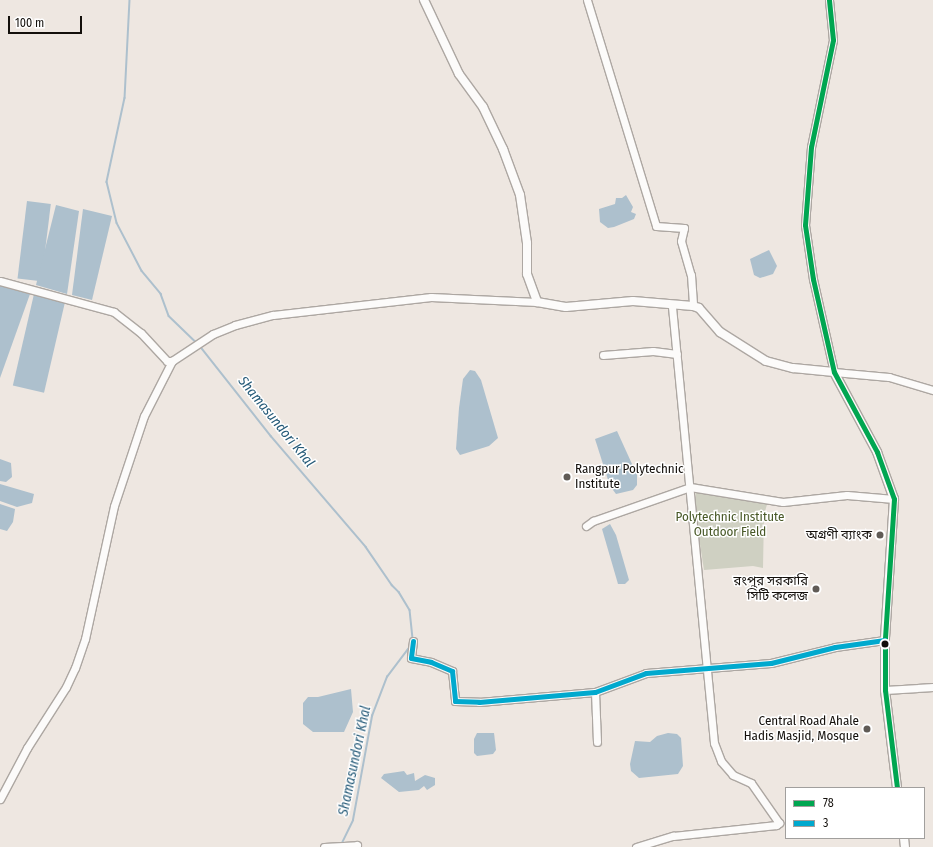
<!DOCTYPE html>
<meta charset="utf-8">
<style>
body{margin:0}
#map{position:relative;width:933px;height:847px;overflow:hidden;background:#eee7e1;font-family:"Fira Sans Condensed","Noto Sans Bengali",sans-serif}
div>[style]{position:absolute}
.green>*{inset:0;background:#cfd0c2}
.water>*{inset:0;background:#adc0cd;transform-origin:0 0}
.stream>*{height:1.5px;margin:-0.75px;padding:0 0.75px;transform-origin:0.75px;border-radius:0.75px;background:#adc0cd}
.roads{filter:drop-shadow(1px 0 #ada7a2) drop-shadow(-1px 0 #ada7a2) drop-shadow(0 1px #ada7a2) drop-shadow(0 -1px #ada7a2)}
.minor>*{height:7px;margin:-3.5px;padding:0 3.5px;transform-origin:3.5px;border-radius:3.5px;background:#fcfbfa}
.major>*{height:8px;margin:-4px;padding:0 4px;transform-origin:4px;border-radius:4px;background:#fcfbfa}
.bus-1>*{height:5px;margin:-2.5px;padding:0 2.5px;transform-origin:2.5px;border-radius:2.5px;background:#00a651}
.bus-2>*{height:5px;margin:-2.5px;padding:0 2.5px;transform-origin:2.5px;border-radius:2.5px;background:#00a9ce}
.dots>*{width:11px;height:11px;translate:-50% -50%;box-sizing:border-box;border:2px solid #fff;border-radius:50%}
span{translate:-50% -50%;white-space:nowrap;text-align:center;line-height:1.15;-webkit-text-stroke:3px #fff;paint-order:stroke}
.poi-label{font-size:13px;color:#130f0b}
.left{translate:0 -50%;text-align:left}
.right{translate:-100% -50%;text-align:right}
.park-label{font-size:13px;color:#485827}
.water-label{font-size:14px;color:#255a78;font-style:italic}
.legend{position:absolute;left:785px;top:787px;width:140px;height:52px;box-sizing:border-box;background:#fff;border:1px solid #a19f9d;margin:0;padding:5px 7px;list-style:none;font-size:12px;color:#130f0b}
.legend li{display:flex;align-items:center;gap:8px;height:20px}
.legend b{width:20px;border:1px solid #a19f9d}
.scale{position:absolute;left:8px;top:16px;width:74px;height:18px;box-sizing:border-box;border:2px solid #130f0b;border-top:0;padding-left:5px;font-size:12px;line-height:14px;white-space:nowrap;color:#130f0b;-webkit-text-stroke:3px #fff;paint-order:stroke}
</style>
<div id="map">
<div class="green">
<i style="clip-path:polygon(695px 483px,768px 501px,764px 515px,763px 568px,753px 566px,704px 570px,697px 525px)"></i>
</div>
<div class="water">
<i style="clip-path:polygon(626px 195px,633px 207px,631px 212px,636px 214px,634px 219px,614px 227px,608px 228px,600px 222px,599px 209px,615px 204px,616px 198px,622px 198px)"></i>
<i style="left:27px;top:201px;width:24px;height:78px;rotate:7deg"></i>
<i style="clip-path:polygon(56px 205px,79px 211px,67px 294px,36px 285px)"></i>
<i style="clip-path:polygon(83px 209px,112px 216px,92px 300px,72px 295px)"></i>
<i style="clip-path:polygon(769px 250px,777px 266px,773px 274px,760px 278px,754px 275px,750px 259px)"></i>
<i style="clip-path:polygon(0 286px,30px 294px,0 378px)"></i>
<i style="left:34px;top:294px;width:32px;height:94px;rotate:13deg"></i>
<i style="clip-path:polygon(470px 370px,475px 371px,481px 380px,498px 438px,489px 446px,460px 455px,456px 449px,459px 408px,463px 379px)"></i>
<i style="clip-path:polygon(617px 431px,637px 475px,637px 485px,633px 490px,616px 494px,610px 486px,595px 439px)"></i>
<i style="clip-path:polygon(0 459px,11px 463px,12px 477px,6px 482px,0 481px)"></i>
<i style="clip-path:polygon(0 484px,34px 494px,32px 503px,17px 507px,0 501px)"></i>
<i style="clip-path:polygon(0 504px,15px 509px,13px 522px,7px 531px,0 529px)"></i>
<i style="clip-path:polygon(610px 524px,616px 535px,629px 580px,625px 584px,618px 584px,602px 529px)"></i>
<i style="clip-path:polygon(351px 689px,353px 712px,344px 732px,313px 732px,303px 724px,303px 703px,308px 697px,318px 697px)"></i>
<i style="clip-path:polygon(477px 733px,494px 733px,496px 750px,493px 754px,477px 756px,474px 753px,474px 739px)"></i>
<i style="clip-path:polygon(668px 733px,677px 734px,681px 738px,683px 766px,678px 774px,639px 778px,631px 771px,630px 764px,635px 741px,650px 742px,657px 736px)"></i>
<i style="clip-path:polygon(404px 771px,407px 775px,414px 773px,415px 781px,425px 775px,435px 778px,435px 785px,427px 790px,424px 786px,419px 790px,399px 792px,381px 778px,384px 774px)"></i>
</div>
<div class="stream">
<i style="left:130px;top:0;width:98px;rotate:92.9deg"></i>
<i style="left:125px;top:98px;width:86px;rotate:102.1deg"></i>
<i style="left:107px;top:182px;width:42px;rotate:76.3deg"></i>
<i style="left:117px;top:223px;width:54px;rotate:62.5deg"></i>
<i style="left:142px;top:271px;width:30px;rotate:50deg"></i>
<i style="left:161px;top:294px;width:23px;rotate:70deg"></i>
<i style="left:169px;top:316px;width:37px;rotate:44deg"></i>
<i style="left:200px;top:346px;width:115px;rotate:51.7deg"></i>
<i style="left:271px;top:436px;width:146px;rotate:49.4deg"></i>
<i style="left:366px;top:547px;width:46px;rotate:55.6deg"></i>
<i style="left:392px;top:585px;width:10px;rotate:45deg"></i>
<i style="left:399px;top:592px;width:21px;rotate:59deg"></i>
<i style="left:410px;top:610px;width:29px;rotate:84deg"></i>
<i style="left:342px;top:843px;width:25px;rotate:-64deg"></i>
<i style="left:353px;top:820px;width:106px;rotate:-79.6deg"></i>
<i style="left:372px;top:716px;width:42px;rotate:-69deg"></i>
<i style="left:387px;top:677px;width:39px;rotate:-53deg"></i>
</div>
<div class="roads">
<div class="minor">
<i style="left:587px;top:0;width:236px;rotate:73deg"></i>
<i style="left:656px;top:226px;width:28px;rotate:4deg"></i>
<i style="left:684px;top:228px;width:13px;rotate:103deg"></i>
<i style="left:681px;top:241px;width:35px;rotate:74deg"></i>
<i style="left:691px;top:275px;width:31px;rotate:86deg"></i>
<i style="left:829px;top:0;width:40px;rotate:84.3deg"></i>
<i style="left:833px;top:40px;width:109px;rotate:101.6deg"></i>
<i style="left:811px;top:147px;width:78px;rotate:94.4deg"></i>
<i style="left:805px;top:225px;width:55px;rotate:81.6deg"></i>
<i style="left:813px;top:279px;width:95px;rotate:77.3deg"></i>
<i style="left:834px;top:372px;width:55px;rotate:5.2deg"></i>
<i style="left:889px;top:377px;width:46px;rotate:16.5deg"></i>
<i style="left:0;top:281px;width:118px;rotate:15.2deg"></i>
<i style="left:114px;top:312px;width:34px;rotate:38deg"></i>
<i style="left:141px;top:333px;width:38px;rotate:47deg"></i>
<i style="left:167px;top:361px;width:5px"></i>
<i style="left:603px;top:355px;width:50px;rotate:-4.6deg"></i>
<i style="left:653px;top:351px;width:24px;rotate:7deg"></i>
<i style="left:586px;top:526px;width:9px;rotate:-36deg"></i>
<i style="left:593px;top:521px;width:103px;rotate:-19.3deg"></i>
<i style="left:690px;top:487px;width:94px;rotate:9.2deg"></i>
<i style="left:783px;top:502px;width:64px;rotate:-6.2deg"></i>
<i style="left:847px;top:495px;width:47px;rotate:4.9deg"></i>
<i style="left:413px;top:641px;width:17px;rotate:97deg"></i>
<i style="left:411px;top:658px;width:20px;rotate:11deg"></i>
<i style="left:431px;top:662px;width:23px;rotate:23deg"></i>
<i style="left:452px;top:671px;width:30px;rotate:84deg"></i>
<i style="left:455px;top:701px;width:24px;rotate:2deg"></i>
<i style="left:479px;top:702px;width:116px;rotate:-4.9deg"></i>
<i style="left:595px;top:692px;width:54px;rotate:-20.4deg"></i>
<i style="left:646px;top:673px;width:125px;rotate:-4.6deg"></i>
<i style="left:771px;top:663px;width:66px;rotate:-14deg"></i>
<i style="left:835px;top:647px;width:50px;rotate:-8deg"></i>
<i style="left:885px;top:690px;width:48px;rotate:-3.6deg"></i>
<i style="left:595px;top:692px;width:50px;rotate:87.7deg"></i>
<i style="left:0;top:799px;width:58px;rotate:-62.1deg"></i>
<i style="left:27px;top:748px;width:72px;rotate:-57.4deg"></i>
<i style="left:66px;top:687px;width:21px;rotate:-65deg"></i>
<i style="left:75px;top:668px;width:31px;rotate:-71deg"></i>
<i style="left:85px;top:639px;width:136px;rotate:-77.7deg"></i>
<i style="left:114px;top:506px;width:95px;rotate:-71.6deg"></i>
<i style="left:144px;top:416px;width:62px;rotate:-63deg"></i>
<i style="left:172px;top:361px;width:49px;rotate:-33.4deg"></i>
<i style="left:213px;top:334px;width:24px;rotate:-22deg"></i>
<i style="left:235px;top:325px;width:39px;rotate:-15deg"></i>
<i style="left:273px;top:315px;width:159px;rotate:-6.5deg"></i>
<i style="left:431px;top:297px;width:106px;rotate:2.7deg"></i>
<i style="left:324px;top:847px;width:33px;rotate:-3deg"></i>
<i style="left:357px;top:845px;width:2px;rotate:117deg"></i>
<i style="left:636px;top:847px;width:39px;rotate:-17deg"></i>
<i style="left:673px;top:836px;width:104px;rotate:-6.1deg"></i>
<i style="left:776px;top:825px;width:4px;rotate:-34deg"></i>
<i style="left:779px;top:823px;width:49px;rotate:-125deg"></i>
<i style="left:751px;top:783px;width:20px;rotate:-156deg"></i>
<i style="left:733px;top:775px;width:18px;rotate:-131deg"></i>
<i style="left:721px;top:761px;width:19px;rotate:-111deg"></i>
<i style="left:714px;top:743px;width:439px;rotate:-95.5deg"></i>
</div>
<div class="major">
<i style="left:424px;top:0;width:82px;rotate:64.7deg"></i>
<i style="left:459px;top:74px;width:41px;rotate:54deg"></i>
<i style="left:483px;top:107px;width:47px;rotate:64.5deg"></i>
<i style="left:503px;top:149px;width:49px;rotate:69.7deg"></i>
<i style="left:520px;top:195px;width:49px;rotate:81.7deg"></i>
<i style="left:527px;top:243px;width:31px;rotate:90deg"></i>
<i style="left:527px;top:274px;width:30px;rotate:70deg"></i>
<i style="left:537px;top:302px;width:29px;rotate:10deg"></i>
<i style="left:566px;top:307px;width:67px;rotate:-5.1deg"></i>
<i style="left:633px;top:301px;width:60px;rotate:4.8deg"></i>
<i style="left:693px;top:306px;width:6px;rotate:18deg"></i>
<i style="left:699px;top:308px;width:32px;rotate:49deg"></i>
<i style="left:720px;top:332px;width:54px;rotate:32.2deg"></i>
<i style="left:766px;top:361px;width:28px;rotate:15deg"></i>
<i style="left:793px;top:368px;width:41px;rotate:5.6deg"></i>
<i style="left:834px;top:372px;width:91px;rotate:61.7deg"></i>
<i style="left:877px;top:452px;width:50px;rotate:70.1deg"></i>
<i style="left:894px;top:499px;width:141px;rotate:93.7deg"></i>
<i style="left:885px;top:640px;width:50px;rotate:90deg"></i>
<i style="left:885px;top:690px;width:99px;rotate:83deg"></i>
<i style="left:904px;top:838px;width:9px;rotate:84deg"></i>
</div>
</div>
<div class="bus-1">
<i style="left:829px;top:0;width:40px;rotate:84.3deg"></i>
<i style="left:833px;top:40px;width:109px;rotate:101.6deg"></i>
<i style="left:811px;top:147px;width:78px;rotate:94.4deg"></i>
<i style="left:805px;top:225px;width:55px;rotate:81.6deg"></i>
<i style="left:813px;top:279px;width:95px;rotate:77.3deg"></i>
<i style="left:834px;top:372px;width:91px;rotate:61.7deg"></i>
<i style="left:877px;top:452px;width:50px;rotate:70.1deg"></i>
<i style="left:894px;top:499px;width:141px;rotate:93.7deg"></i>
<i style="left:885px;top:640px;width:50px;rotate:90deg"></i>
<i style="left:885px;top:690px;width:99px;rotate:83deg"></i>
</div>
<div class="bus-2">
<i style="left:413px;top:641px;width:17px;rotate:97deg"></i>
<i style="left:411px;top:658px;width:20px;rotate:11deg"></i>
<i style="left:431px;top:662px;width:23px;rotate:23deg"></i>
<i style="left:452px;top:671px;width:30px;rotate:84deg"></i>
<i style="left:455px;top:701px;width:24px;rotate:2deg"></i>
<i style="left:479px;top:702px;width:116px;rotate:-4.9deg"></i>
<i style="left:595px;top:692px;width:54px;rotate:-20.4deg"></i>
<i style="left:646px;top:673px;width:125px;rotate:-4.6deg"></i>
<i style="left:771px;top:663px;width:66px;rotate:-14deg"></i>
<i style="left:835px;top:647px;width:50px;rotate:-8deg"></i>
</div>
<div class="dots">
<i style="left:567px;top:477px;background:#605b56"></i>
<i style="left:880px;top:535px;background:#605b56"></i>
<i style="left:816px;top:589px;background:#605b56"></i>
<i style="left:885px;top:644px;background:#130f0b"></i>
<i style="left:867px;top:729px;background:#605b56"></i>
</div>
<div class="poi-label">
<span class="left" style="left:575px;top:477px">Rangpur Polytechnic<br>Institute</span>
<span class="right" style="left:872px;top:535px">অগ্রণী ব্যাংক</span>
<span class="right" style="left:808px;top:589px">রংপুর সরকারি<br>সিটি কলেজ</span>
<span class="right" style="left:859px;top:729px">Central Road Ahale<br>Hadis Masjid, Mosque</span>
</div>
<div class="park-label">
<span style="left:730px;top:525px">Polytechnic Institute<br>Outdoor Field</span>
</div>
<div class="water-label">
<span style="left:276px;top:422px;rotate:51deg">Shamasundori Khal</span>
<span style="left:355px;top:761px;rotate:-78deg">Shamasundori Khal</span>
</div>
<ul class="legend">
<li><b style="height:5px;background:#00a651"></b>78</li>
<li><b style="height:5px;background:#00a9ce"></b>3</li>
</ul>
<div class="scale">100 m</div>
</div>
